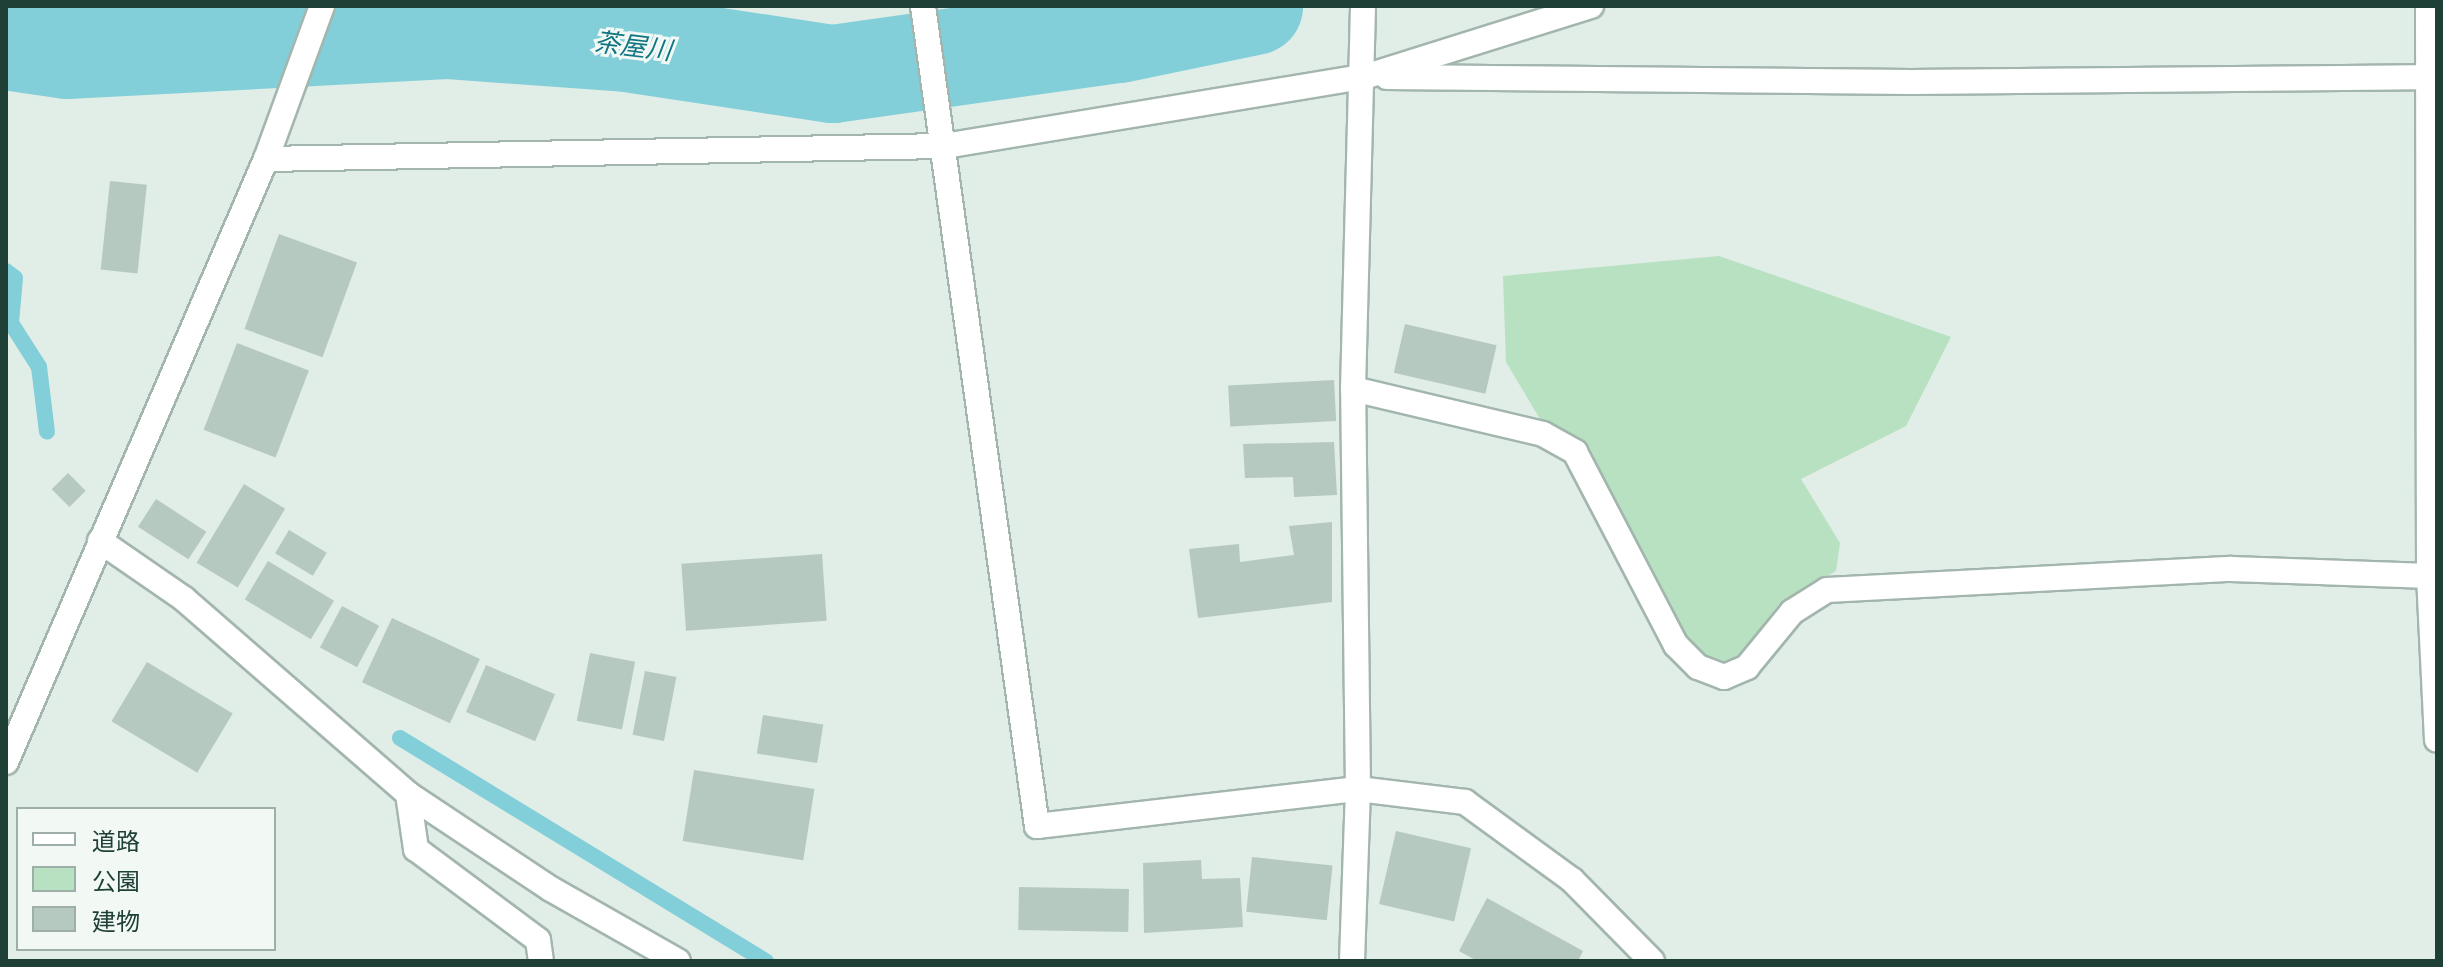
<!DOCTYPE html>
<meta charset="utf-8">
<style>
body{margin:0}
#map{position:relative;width:2443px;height:967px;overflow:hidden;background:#e1ede7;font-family:"PT Sans Narrow","Noto Sans JP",sans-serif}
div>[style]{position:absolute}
.green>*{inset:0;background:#b7e1c1}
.stream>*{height:16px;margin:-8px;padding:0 8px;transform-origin:8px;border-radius:8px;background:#83cfd9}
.river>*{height:98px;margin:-49px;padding:0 49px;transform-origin:49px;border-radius:49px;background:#83cfd9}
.building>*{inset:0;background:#b6c9c0;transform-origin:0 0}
.roads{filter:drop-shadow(2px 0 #a3b6ae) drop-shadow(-2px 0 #a3b6ae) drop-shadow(0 2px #a3b6ae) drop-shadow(0 -2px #a3b6ae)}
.minor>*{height:24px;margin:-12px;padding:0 12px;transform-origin:12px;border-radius:12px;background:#fff}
span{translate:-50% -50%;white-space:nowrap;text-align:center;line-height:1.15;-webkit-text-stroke:6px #f2f9f5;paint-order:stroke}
.water-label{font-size:26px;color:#127583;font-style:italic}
.frame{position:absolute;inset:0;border:8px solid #1f4036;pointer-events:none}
.legend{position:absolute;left:16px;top:807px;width:260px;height:144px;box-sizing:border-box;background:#f2f9f5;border:2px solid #9eafa9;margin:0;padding:10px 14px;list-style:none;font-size:24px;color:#1f4036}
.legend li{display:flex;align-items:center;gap:16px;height:40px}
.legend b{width:40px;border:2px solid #9eafa9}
</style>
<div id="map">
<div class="green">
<i style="clip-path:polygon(1719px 256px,1951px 337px,1906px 426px,1801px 479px,1840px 543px,1836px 571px,1779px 604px,1743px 654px,1723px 662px,1705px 656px,1685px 637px,1584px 444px,1540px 419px,1506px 362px,1503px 276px)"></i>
</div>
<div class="stream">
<i style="left:6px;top:271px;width:11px;rotate:38deg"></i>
<i style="left:15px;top:278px;width:45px;rotate:95.1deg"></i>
<i style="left:11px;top:323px;width:52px;rotate:57.5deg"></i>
<i style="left:39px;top:367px;width:65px;rotate:83deg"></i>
<i style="left:400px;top:738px;width:429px;rotate:31.4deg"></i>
</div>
<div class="river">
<i style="left:6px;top:41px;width:62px;rotate:8.4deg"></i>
<i style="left:67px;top:50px;width:380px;rotate:-3deg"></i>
<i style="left:446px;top:30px;width:181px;rotate:4.1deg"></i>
<i style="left:627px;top:43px;width:208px;rotate:8.6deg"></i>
<i style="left:833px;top:74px;width:289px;rotate:-8deg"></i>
<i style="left:1119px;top:34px;width:138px;rotate:-11.7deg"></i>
</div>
<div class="building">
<i style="left:110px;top:181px;width:37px;height:89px;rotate:6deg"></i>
<i style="left:279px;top:234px;width:83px;height:101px;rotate:20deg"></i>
<i style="left:1405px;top:324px;width:94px;height:50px;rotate:13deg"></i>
<i style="left:237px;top:343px;width:77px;height:93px;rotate:21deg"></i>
<i style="left:1334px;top:380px;width:41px;height:106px;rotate:87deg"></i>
<i style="clip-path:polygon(1334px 442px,1337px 495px,1294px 497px,1293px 477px,1245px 478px,1243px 444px)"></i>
<i style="left:68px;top:473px;width:25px;height:23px;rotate:45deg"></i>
<i style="left:244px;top:484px;width:48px;height:92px;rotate:31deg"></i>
<i style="left:156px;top:499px;width:60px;height:33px;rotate:33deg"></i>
<i style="clip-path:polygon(1332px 522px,1332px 602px,1198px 618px,1189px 549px,1239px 544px,1240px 562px,1294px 555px,1289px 526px)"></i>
<i style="left:289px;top:530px;width:44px;height:27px;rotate:31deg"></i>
<i style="left:822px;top:554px;width:67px;height:141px;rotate:86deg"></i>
<i style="left:268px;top:561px;width:77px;height:45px;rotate:31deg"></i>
<i style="left:342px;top:606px;width:42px;height:47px;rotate:28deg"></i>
<i style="left:392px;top:618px;width:97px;height:71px;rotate:25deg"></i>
<i style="left:590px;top:653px;width:46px;height:69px;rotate:11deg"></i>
<i style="left:147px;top:662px;width:100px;height:69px;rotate:31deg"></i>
<i style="left:486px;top:665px;width:75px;height:51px;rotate:23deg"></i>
<i style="left:645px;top:671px;width:32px;height:65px;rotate:11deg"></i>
<i style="left:763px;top:715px;width:61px;height:39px;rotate:9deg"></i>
<i style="left:694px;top:770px;width:122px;height:72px;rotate:9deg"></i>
<i style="left:1396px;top:831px;width:77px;height:75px;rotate:13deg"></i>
<i style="left:1252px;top:857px;width:81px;height:55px;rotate:6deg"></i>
<i style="clip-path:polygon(1201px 860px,1202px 879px,1240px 878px,1243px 927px,1144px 933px,1143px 863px)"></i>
<i style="left:1019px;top:887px;width:110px;height:43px;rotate:1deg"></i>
<i style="clip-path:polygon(1487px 898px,1583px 951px,1578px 961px,1477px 961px,1459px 951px)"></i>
</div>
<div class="roads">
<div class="minor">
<i style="left:923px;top:6px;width:828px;rotate:82.09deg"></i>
<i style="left:1037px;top:826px;width:323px;rotate:-6.6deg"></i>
<i style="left:1358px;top:789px;width:108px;rotate:6.9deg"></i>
<i style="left:1465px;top:802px;width:132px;rotate:36.1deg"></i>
<i style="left:1572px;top:880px;width:114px;rotate:45.4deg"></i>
<i style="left:2428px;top:6px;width:570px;rotate:89.9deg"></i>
<i style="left:2429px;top:576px;width:164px;rotate:87.2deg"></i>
<i style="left:1387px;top:77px;width:524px;rotate:0.55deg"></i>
<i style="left:1911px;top:82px;width:526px;rotate:-0.54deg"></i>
<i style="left:266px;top:159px;width:679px;rotate:-1.1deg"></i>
<i style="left:945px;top:146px;width:425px;rotate:-9.4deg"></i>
<i style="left:1364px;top:77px;width:238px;rotate:-17.4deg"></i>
<i style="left:1353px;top:389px;width:195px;rotate:13.3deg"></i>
<i style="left:1543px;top:434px;width:37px;rotate:29deg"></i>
<i style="left:1575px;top:452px;width:218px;rotate:62.4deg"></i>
<i style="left:1676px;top:645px;width:31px;rotate:45deg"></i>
<i style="left:1698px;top:667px;width:28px;rotate:21deg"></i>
<i style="left:1724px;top:677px;width:25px;rotate:-23deg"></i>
<i style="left:1747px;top:667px;width:71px;rotate:-50.7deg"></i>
<i style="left:1792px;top:612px;width:41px;rotate:-32.2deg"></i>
<i style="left:1827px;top:590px;width:405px;rotate:-3deg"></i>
<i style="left:2231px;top:569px;width:198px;rotate:2deg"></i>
<i style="left:100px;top:541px;width:102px;rotate:34.6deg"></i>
<i style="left:184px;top:599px;width:297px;rotate:41deg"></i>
<i style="left:408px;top:794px;width:172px;rotate:33.6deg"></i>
<i style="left:551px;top:889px;width:146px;rotate:29.6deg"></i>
<i style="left:6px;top:762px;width:657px;rotate:-66.68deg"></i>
<i style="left:266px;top:159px;width:163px;rotate:-69.9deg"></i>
<i style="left:408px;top:794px;width:56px;rotate:81.7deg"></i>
<i style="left:416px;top:849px;width:152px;rotate:36.7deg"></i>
<i style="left:538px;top:940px;width:21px;rotate:82deg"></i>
<i style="left:1352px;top:961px;width:172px;rotate:-88deg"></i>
<i style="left:1358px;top:789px;width:400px;rotate:-90.7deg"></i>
<i style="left:1353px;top:389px;width:383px;rotate:-88.5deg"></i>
</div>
</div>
<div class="water-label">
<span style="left:633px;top:46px;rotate:7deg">茶屋川</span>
</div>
<div class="frame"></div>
<ul class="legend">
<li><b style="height:10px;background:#fff"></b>道路</li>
<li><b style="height:22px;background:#b7e1c1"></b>公園</li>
<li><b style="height:22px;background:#b6c9c0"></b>建物</li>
</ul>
</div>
